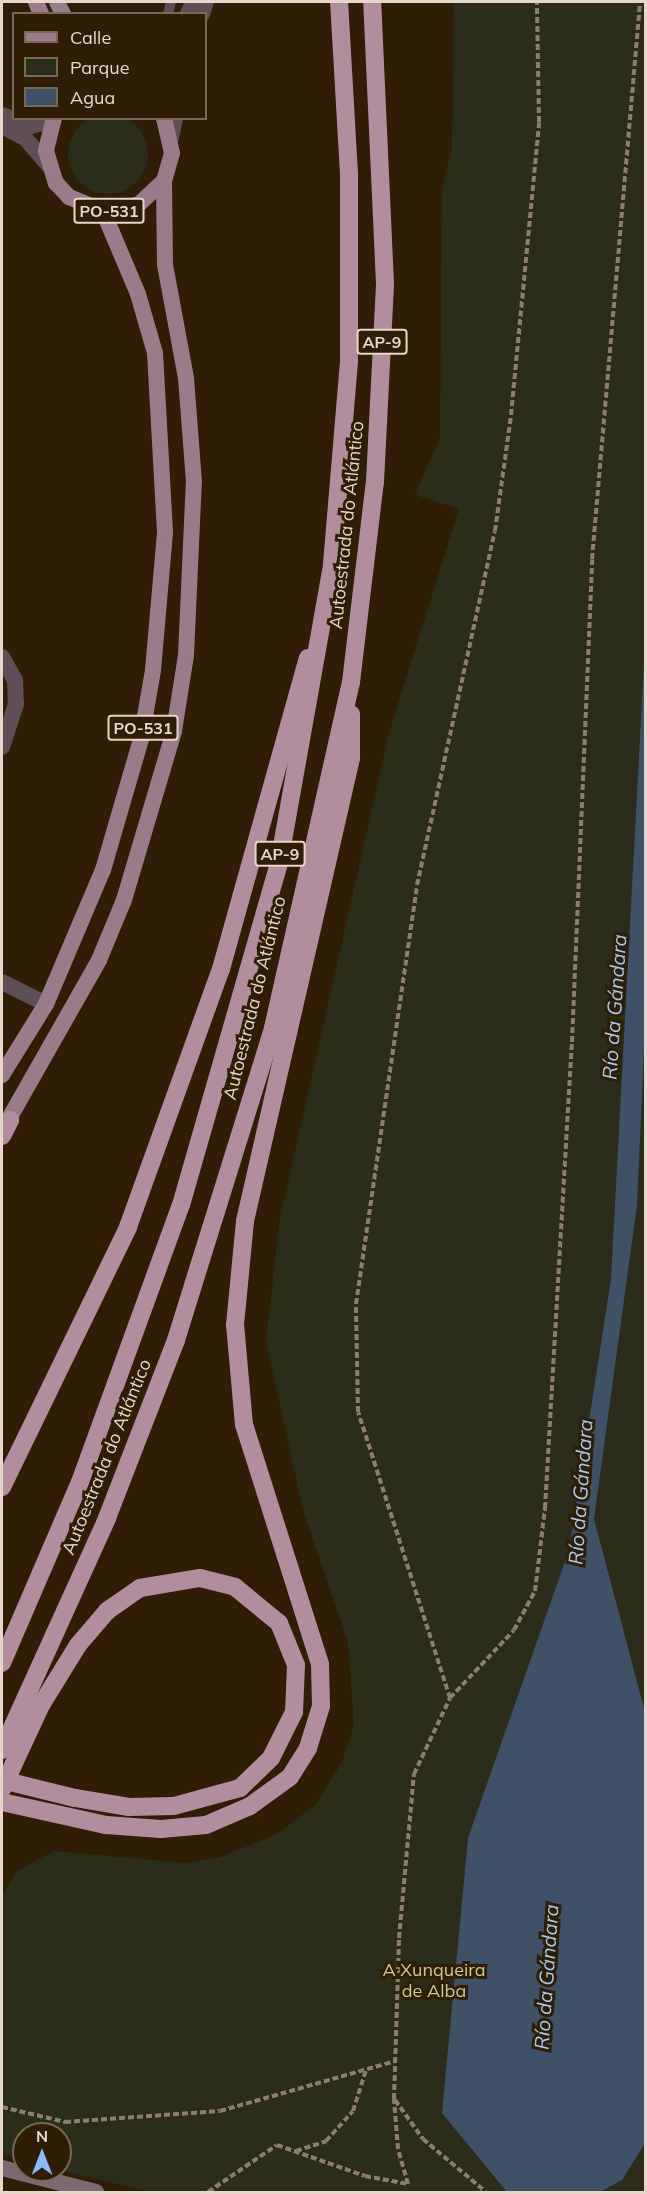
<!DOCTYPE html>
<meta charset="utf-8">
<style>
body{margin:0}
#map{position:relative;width:647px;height:2194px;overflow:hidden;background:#2f1d05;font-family:Mulish,sans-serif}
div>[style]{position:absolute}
.green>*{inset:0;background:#2b2d1a}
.round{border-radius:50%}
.water>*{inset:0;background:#3e5166}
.path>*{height:4px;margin-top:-2px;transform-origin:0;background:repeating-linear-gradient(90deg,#8d7e6c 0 6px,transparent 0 9px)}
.service>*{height:10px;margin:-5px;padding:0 5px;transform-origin:5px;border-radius:5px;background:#5d4f55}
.minor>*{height:16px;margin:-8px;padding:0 8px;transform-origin:8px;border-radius:8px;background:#5d4f55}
.secondary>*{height:16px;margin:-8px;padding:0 8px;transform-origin:8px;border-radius:8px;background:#7e6973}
.primary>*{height:16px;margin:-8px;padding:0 8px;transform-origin:8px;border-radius:8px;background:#987c89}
.motorway>*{height:18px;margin:-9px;padding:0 9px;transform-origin:9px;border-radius:9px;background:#b08e9e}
.motorway-bridge>*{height:18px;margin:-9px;padding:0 9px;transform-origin:9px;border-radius:9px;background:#b08e9e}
span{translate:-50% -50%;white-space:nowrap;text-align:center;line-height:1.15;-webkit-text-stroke:6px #2f1d05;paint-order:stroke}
.shield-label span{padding:2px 4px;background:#2f1d05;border:2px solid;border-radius:4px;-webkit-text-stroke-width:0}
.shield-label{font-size:16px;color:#e5d8cb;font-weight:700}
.street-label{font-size:18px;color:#e5d8cb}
.park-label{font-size:18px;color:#c6ca94}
.water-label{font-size:20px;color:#a5cbf5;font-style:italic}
.frame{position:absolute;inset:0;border:3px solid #e5d8cb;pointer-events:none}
.legend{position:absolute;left:12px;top:12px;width:195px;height:108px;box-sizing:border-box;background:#2f1d05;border:2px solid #786854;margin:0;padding:8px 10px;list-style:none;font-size:18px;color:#e5d8cb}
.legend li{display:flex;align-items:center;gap:12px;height:30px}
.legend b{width:30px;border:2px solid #786854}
.north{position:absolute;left:12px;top:2122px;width:60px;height:60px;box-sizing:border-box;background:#2f1d05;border:2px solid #786854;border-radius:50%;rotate:0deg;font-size:16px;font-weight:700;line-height:24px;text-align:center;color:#e5d8cb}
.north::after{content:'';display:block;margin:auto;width:21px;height:27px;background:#8abafc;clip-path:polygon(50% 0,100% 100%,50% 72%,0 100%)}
</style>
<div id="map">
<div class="green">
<i style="clip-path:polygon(454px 2px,645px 2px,645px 2192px,150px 2192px,60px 2170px,60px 2134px,24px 2134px,24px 2160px,2px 2154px,2px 1897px,16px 1872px,54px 1851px,185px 1863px,221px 1857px,279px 1833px,316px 1804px,342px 1762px,354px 1725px,348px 1642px,303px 1510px,266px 1341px,280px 1218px,389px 733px,459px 509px,415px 495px,440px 437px,442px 190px,452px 148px)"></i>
<i class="round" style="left:68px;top:114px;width:80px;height:80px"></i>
</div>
<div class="water">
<i style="clip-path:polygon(645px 645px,646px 1007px,637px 1205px,594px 1519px,645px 1712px,645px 2143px,622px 2180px,600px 2192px,507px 2192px,442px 2113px,468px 1838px,569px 1550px,611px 1279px)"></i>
</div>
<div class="path">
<i style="left:646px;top:1503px;width:101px;rotate:90deg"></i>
<i style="left:450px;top:1698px;width:300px;rotate:-107.8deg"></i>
<i style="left:358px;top:1412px;width:108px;rotate:-91.1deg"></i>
<i style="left:356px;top:1304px;width:423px;rotate:-81.7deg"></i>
<i style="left:417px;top:885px;width:362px;rotate:-77.6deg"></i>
<i style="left:495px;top:531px;width:117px;rotate:-82.1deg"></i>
<i style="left:511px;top:415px;width:294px;rotate:-84.5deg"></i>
<i style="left:539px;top:122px;width:120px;rotate:-91deg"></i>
<i style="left:395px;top:2100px;width:48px;rotate:54.3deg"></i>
<i style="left:423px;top:2139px;width:82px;rotate:40.1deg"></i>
<i style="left:2px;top:2107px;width:65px;rotate:13.4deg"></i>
<i style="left:65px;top:2122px;width:155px;rotate:-4.1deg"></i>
<i style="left:220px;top:2111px;width:182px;rotate:-15.9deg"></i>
<i style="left:296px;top:2151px;width:32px;rotate:-18deg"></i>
<i style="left:326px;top:2141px;width:40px;rotate:-48deg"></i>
<i style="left:353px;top:2111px;width:43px;rotate:-72.4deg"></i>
<i style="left:208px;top:2192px;width:83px;rotate:-34.3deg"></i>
<i style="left:277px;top:2145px;width:93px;rotate:19.4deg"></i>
<i style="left:365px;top:2176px;width:44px;rotate:10.5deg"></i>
<i style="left:408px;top:2184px;width:36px;rotate:-106deg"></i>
<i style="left:398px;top:2149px;width:50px;rotate:-94.6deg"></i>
<i style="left:394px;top:2099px;width:161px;rotate:-88.2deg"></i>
<i style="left:399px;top:1938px;width:165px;rotate:-84.8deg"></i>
<i style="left:414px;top:1774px;width:84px;rotate:-64.7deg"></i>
<i style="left:450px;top:1698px;width:93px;rotate:-46.7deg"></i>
<i style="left:514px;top:1630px;width:44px;rotate:-61.7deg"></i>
<i style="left:535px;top:1591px;width:84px;rotate:-83.1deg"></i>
<i style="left:545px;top:1508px;width:467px;rotate:-86.7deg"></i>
<i style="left:572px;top:1042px;width:483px;rotate:-87.6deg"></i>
<i style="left:592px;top:559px;width:559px;rotate:-85.07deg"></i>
</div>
<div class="service">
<i style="left:168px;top:14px;width:12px;rotate:-76deg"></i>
</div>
<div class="minor">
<i style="left:188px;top:14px;width:13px;rotate:-67deg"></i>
<i style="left:202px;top:14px;width:13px;rotate:-72deg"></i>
<i style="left:2px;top:115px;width:31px;rotate:21deg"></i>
<i style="left:31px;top:126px;width:23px;rotate:-15deg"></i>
<i style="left:2px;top:126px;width:26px;rotate:28deg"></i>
<i style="left:25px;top:138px;width:37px;rotate:49deg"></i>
<i style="left:171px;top:138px;width:20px;rotate:-79deg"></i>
<i style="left:2px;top:657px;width:26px;rotate:61deg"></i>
<i style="left:15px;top:680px;width:24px;rotate:88deg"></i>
<i style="left:16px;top:704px;width:45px;rotate:108deg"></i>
<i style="left:2px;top:982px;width:49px;rotate:26.6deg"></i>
</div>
<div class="secondary">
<i style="left:2px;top:2168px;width:97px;rotate:14.3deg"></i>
</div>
<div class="primary">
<i style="left:36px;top:2px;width:13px;rotate:67deg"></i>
<i style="left:57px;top:2px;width:13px;rotate:63deg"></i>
<i style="left:54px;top:118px;width:34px;rotate:104deg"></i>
<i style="left:46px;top:151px;width:34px;rotate:73deg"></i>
<i style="left:56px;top:183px;width:19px;rotate:47deg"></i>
<i style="left:69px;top:197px;width:37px;rotate:22deg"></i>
<i style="left:103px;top:211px;width:36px;rotate:-10deg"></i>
<i style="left:138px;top:205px;width:35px;rotate:-43deg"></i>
<i style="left:164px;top:181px;width:29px;rotate:-74deg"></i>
<i style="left:172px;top:153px;width:36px;rotate:-103deg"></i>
<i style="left:2px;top:1075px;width:84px;rotate:-58.2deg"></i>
<i style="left:46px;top:1004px;width:146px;rotate:-67deg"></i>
<i style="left:103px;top:870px;width:136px;rotate:-73.8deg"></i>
<i style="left:141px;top:739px;width:70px;rotate:-80.1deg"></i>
<i style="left:153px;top:670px;width:139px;rotate:-85deg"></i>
<i style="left:165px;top:532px;width:179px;rotate:-93.2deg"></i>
<i style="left:155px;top:353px;width:61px;rotate:-106.1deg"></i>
<i style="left:138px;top:294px;width:90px;rotate:-112.9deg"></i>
<i style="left:2px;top:1131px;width:197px;rotate:-60.4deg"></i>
<i style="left:99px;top:960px;width:65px;rotate:-67.4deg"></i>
<i style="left:124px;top:900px;width:176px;rotate:-73.5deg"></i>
<i style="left:174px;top:731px;width:77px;rotate:-81deg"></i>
<i style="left:186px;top:655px;width:173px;rotate:-87.4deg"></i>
<i style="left:194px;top:482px;width:104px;rotate:-94.4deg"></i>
<i style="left:186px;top:378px;width:115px;rotate:-100.5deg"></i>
<i style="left:165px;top:265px;width:84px;rotate:-90.7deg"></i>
</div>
<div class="motorway">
<i style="left:2px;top:1136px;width:18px;rotate:-63deg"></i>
<i style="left:2px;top:1487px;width:289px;rotate:-64.1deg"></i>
<i style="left:128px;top:1227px;width:274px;rotate:-70.2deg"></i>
<i style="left:221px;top:969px;width:323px;rotate:-74.4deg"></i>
<i style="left:2px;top:1663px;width:197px;rotate:-66.7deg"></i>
<i style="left:80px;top:1482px;width:295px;rotate:-70deg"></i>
<i style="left:181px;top:1205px;width:356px;rotate:-74deg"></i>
<i style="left:279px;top:863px;width:304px;rotate:-79.9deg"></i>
<i style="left:332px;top:564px;width:205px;rotate:-85.2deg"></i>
<i style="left:349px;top:360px;width:186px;rotate:-90deg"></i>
<i style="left:349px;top:174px;width:172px;rotate:-93.3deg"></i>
<i style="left:2px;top:1750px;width:255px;rotate:-65.6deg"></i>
<i style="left:107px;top:1518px;width:191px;rotate:-68.8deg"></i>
<i style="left:176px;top:1340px;width:327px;rotate:-72.7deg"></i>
<i style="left:273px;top:1028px;width:355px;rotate:-77.3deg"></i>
<i style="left:351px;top:682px;width:201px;rotate:-83.2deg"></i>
<i style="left:375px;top:482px;width:198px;rotate:-87.1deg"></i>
<i style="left:385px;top:284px;width:282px;rotate:-92.6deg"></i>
<i style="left:2px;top:1789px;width:93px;rotate:-65.1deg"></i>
<i style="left:41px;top:1705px;width:70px;rotate:-58.3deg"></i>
<i style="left:78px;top:1645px;width:45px;rotate:-49.5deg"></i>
<i style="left:107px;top:1611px;width:40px;rotate:-34.9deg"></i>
<i style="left:140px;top:1588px;width:61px;rotate:-9.5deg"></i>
<i style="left:200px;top:1578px;width:36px;rotate:14deg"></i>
<i style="left:235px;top:1587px;width:57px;rotate:39.3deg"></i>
<i style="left:279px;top:1623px;width:45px;rotate:68deg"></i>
<i style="left:296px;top:1665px;width:47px;rotate:92.4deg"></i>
<i style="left:294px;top:1712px;width:51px;rotate:116.6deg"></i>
<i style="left:271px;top:1758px;width:43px;rotate:135.9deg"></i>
<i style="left:240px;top:1788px;width:68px;rotate:164.7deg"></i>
<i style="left:174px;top:1806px;width:45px;rotate:178.7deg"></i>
<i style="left:129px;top:1807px;width:55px;rotate:-170.5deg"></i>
<i style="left:2px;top:1802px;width:107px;rotate:12.5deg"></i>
<i style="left:106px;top:1825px;width:55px;rotate:4.2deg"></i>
<i style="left:161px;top:1829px;width:45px;rotate:-5.1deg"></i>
<i style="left:206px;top:1825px;width:48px;rotate:-23.4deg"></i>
<i style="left:250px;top:1806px;width:49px;rotate:-35.9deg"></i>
<i style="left:290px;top:1777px;width:34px;rotate:-58deg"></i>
<i style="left:308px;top:1748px;width:44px;rotate:-72.8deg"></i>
<i style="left:321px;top:1706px;width:42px;rotate:-91.4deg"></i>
<i style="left:320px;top:1664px;width:251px;rotate:-107.6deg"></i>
<i style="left:244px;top:1425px;width:100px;rotate:-95.1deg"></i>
<i style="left:235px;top:1325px;width:104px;rotate:-84.5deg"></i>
<i style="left:245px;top:1221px;width:475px;rotate:-77.1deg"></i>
<i style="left:351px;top:758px;width:44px;rotate:-90deg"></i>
</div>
<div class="motorway-bridge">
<i style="left:2px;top:1780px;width:75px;rotate:13.9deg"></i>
</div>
<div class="shield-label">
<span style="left:109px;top:211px">PO-531</span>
<span style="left:382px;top:342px">AP-9</span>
<span style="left:143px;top:728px">PO-531</span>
<span style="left:280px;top:854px">AP-9</span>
</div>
<div class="street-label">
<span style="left:347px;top:525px;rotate:-84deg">Autoestrada do Atlántico</span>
<span style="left:255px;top:998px;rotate:-76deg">Autoestrada do Atlántico</span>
<span style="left:107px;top:1457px;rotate:-68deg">Autoestrada do Atlántico</span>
</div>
<div class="park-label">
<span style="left:434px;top:1981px">A Xunqueira<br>de Alba</span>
</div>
<div class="water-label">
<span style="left:614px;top:1007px;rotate:-86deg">Río da Gándara</span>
<span style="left:580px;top:1492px;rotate:-86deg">Río da Gándara</span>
<span style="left:546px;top:1977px;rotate:-86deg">Río da Gándara</span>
</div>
<div class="frame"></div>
<ul class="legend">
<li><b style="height:8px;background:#987c89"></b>Calle</li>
<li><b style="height:16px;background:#2b2d1a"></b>Parque</li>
<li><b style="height:16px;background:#3e5166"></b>Agua</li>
</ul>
<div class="north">N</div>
</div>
